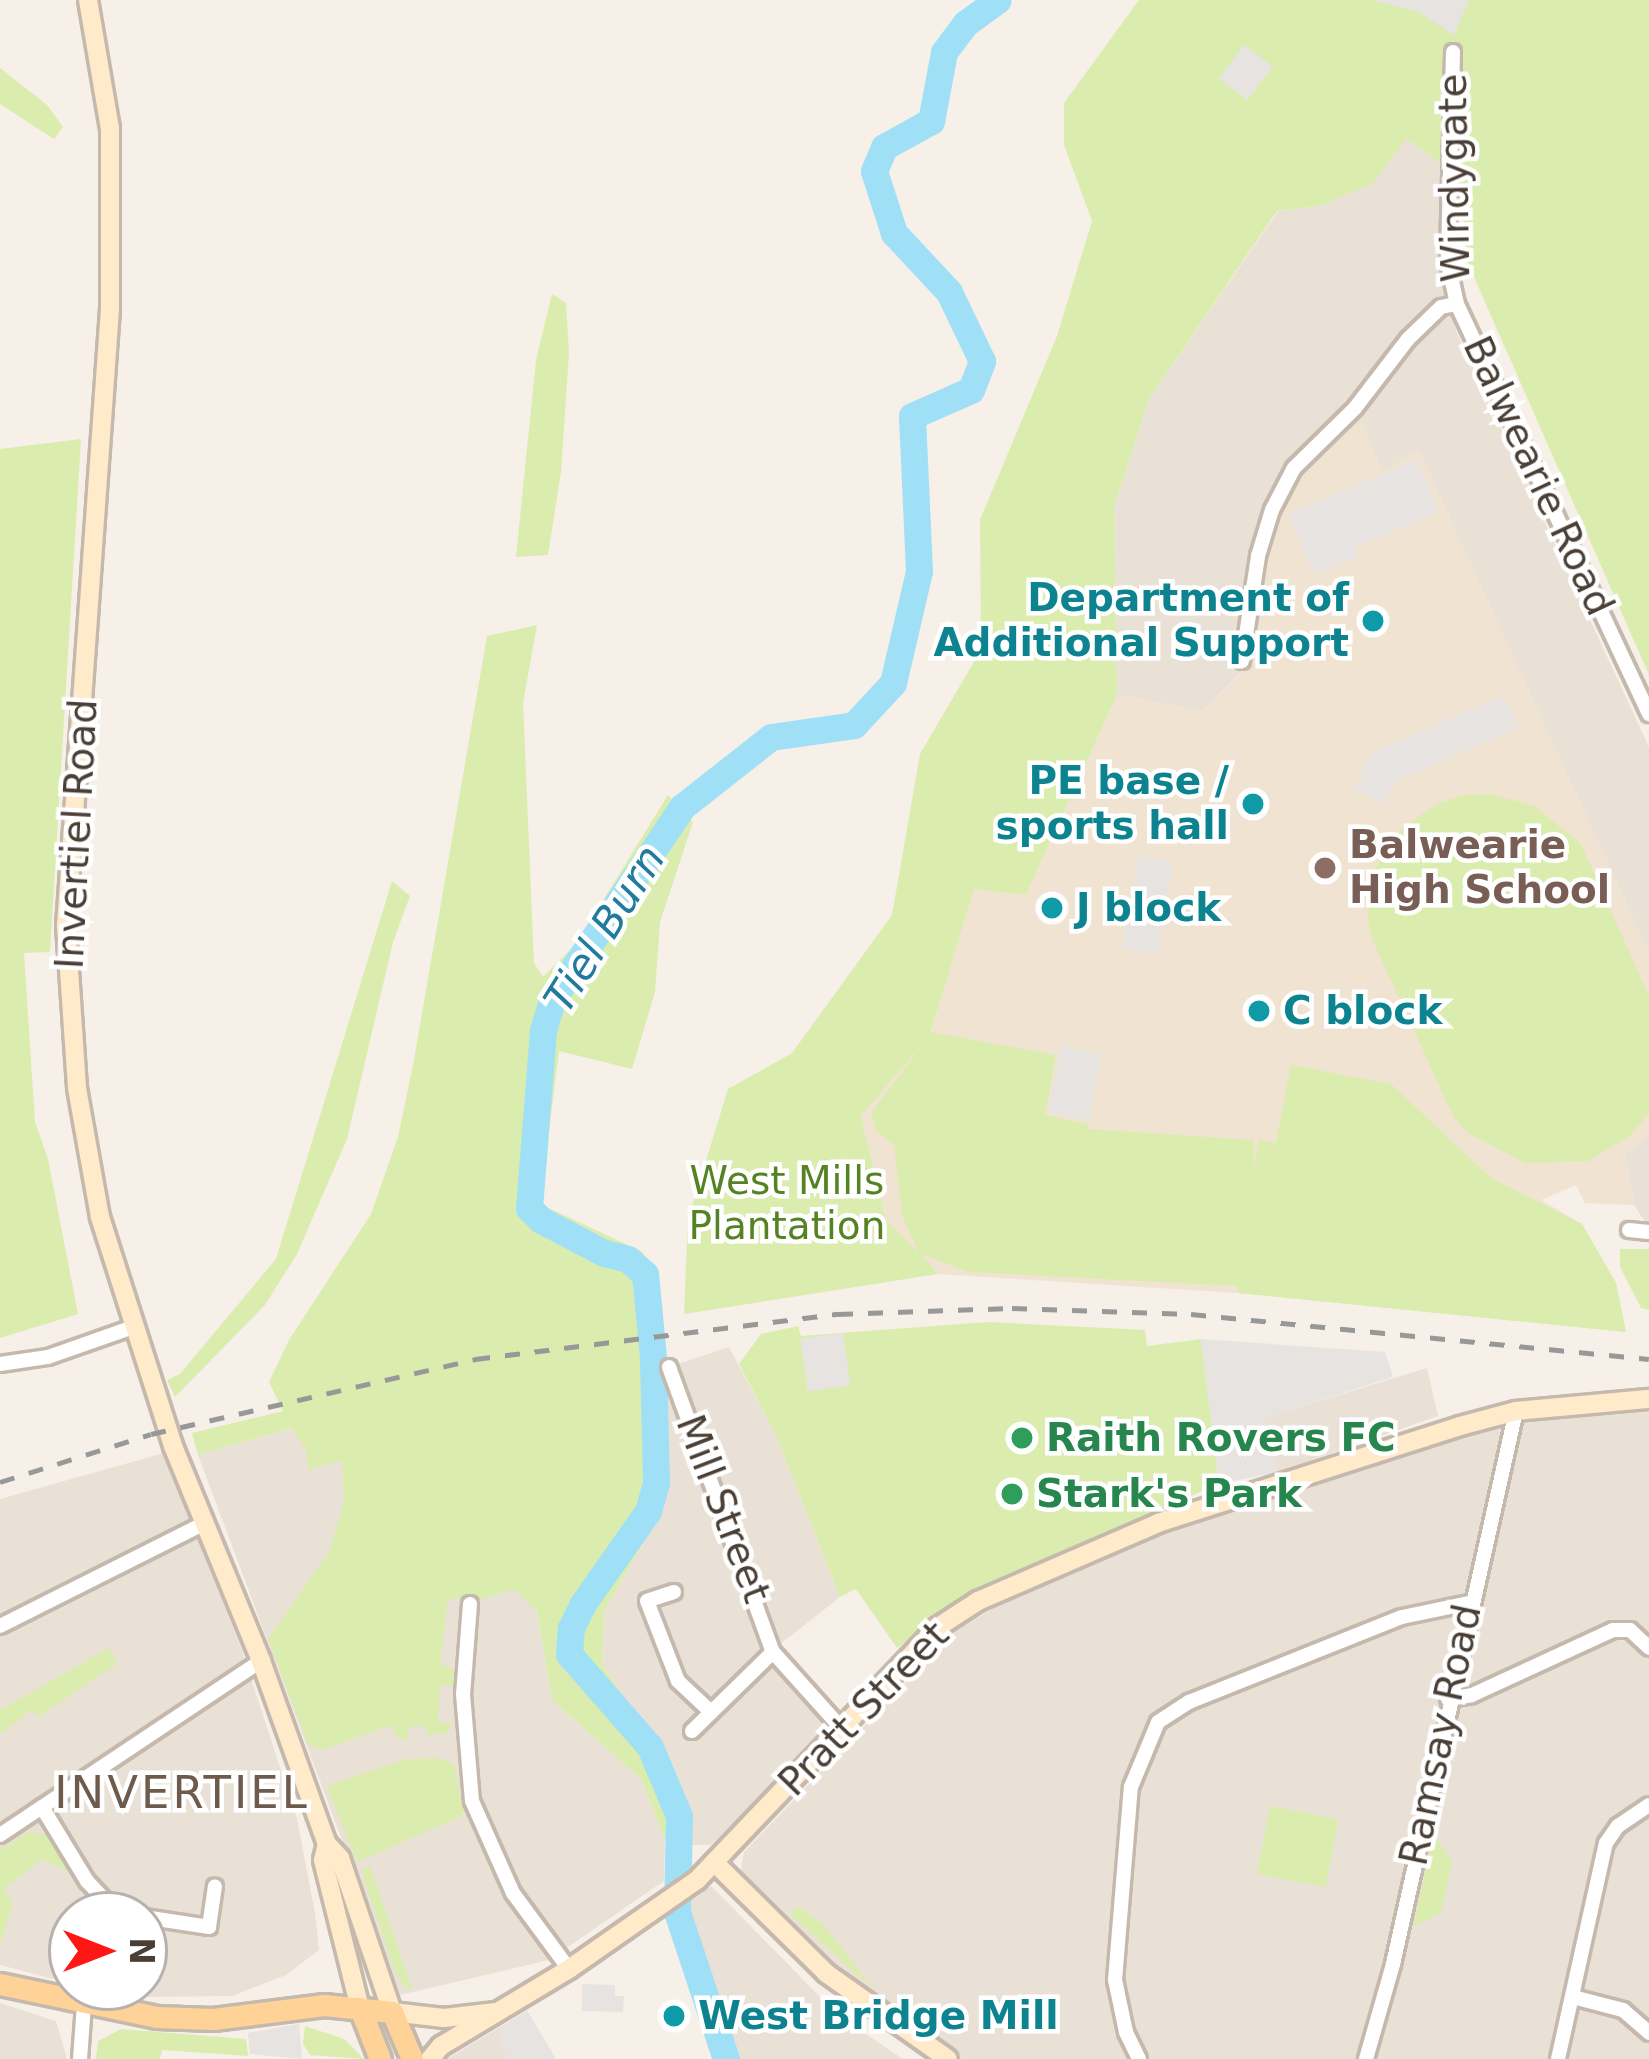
<!DOCTYPE html>
<style>
body{margin:0}
#map{position:relative;width:1649px;height:2059px;overflow:hidden;background:#f6f0e8;font-family:"DejaVu Sans",sans-serif}
div>[style]{position:absolute}
.residential>*{inset:0;background:#eae1d6}
.education>*{inset:0;background:#f0e3d1}
.green>*{inset:0;background:#daedae;transform-origin:0 0}
.parking>*{inset:0;background:#e7e3e0;transform-origin:0 0}
.river>*{height:27px;margin:-13.5px;padding:0 13.5px;transform-origin:13.5px;border-radius:13.5px;background:#a0e0f7}
.roads{filter:drop-shadow(3px 0 #c5b9ad) drop-shadow(-3px 0 #c5b9ad) drop-shadow(0 3px #c5b9ad) drop-shadow(0 -3px #c5b9ad)}
.street>*{height:14px;margin:-7px;padding:0 7px;transform-origin:7px;border-radius:7px;background:#fff}
.secondary>*{height:18px;margin:-9px;padding:0 9px;transform-origin:9px;border-radius:9px;background:#ffeac9}
.primary>*{height:21px;margin:-10.5px;padding:0 10.5px;transform-origin:10.5px;border-radius:10.5px;background:#ffd398}
.rail>*{height:4.5px;margin-top:-2.25px;transform-origin:0;background:repeating-linear-gradient(90deg,#989898 0 15px,transparent 0 30px)}
.dots>*{width:33px;height:33px;translate:-50% -50%;box-sizing:border-box;border:6px solid #fff;border-radius:50%}
span{translate:-50% -50%;white-space:nowrap;text-align:center;line-height:1.15;-webkit-text-stroke:9px #fff;paint-order:stroke}
.street-label{font-size:39px;color:#4a3f36}
.culture-label{font-size:39px;color:#0d838f;font-weight:700}
.right{translate:-100% -50%;text-align:right}
.left{translate:0 -50%;text-align:left}
.education-label{font-size:39px;color:#785e54;font-weight:700}
.park-label{font-size:39px;color:#558223}
.leisure-label{font-size:39px;color:#27864d;font-weight:700}
.water-label{font-size:42px;color:#207b9e;font-style:italic}
.quarter-label{font-size:45px;color:#6e5b4c;letter-spacing:3px}
.north{position:absolute;left:48px;top:1891px;width:120px;height:120px;box-sizing:border-box;background:#fff;border:3px solid #b7b2af;border-radius:50%;rotate:90deg;font-size:33px;font-weight:700;line-height:48px;text-align:center;color:#4a3f36}
.north::after{content:'';display:block;margin:auto;width:42px;height:54px;background:#ff1716;clip-path:polygon(50% 0,100% 100%,50% 72%,0 100%)}
</style>
<div id="map">
<div class="residential">
<i style="clip-path:polygon(1406px 139px,1444px 166px,1442px 286px,1457px 333px,1649px 747px,1649px 953px,1419px 451px,1382px 472px,1289px 492px,1262px 575px,1249px 664px,1203px 711px,1117px 695px,1114px 507px,1149px 399px,1278px 211px,1320px 206px)"></i>
<i style="clip-path:polygon(1649px 1135px,1649px 1228px,1634px 1205px,1625px 1154px)"></i>
<i style="clip-path:polygon(729px 1347px,777px 1438px,840px 1597px,774px 1649px,831px 1725px,711px 1845px,690px 1845px,669px 1764px,602px 1665px,604px 1612px,657px 1518px,665px 1470px,657px 1371px)"></i>
<i style="clip-path:polygon(1427px 1368px,1438px 1416px,1277px 1472px,1263px 1418px)"></i>
<i style="clip-path:polygon(1605px 1409px,1649px 1409px,1649px 2059px,962px 2059px,843px 1972px,740px 1876px,744px 1852px,955px 1631px,1036px 1583px,1197px 1519px,1478px 1430px)"></i>
<i style="clip-path:polygon(293px 1428px,376px 1431px,537px 1611px,552px 1700px,641px 1779px,665px 1840px,664px 1881px,549px 1960px,400px 1995px,198px 1455px)"></i>
<i style="clip-path:polygon(164px 1453px,241px 1648px,297px 1819px,315px 1913px,319px 1950px,286px 1975px,232px 1996px,143px 1997px,88px 1987px,144px 1987px,144px 1915px,72px 1915px,72px 1984px,0 1965px,0 1499px)"></i>
<i style="clip-path:polygon(711px 1886px,839px 2016px,903px 2059px,735px 2059px,684px 1901px)"></i>
<i style="clip-path:polygon(0 2003px,56px 2021px,67px 2059px,0 2059px)"></i>
<i style="clip-path:polygon(527px 2011px,556px 2059px,447px 2059px)"></i>
</div>
<div class="education">
<i style="clip-path:polygon(1362px 420px,1382px 471px,1419px 450px,1649px 953px,1649px 1135px,1625px 1155px,1634px 1205px,1585px 1203px,1576px 1185px,1541px 1200px,1582px 1224px,1616px 1283px,1626px 1332px,1254px 1294px,938px 1274px,886px 1220px,861px 1116px,931px 1033px,974px 888px,1026px 895px,1117px 695px,1203px 711px,1249px 665px,1262px 575px,1289px 492px,1320px 452px)"></i>
</div>
<div class="green">
<i style="clip-path:polygon(evenodd,1139px 0,1649px 0,1649px 675px,1467px 261px,1459px 169px,1444px 166px,1406px 139px,1373px 183px,1320px 206px,1277px 211px,1149px 399px,1114px 507px,1117px 695px,1026px 895px,974px 889px,931px 1032px,1056px 1055px,1045px 1115px,1088px 1124px,1088px 1129px,1254px 1140px,1254px 1169px,1259px 1140px,1276px 1143px,1291px 1065px,1391px 1084px,1491px 1178px,1582px 1224px,1616px 1283px,1626px 1332px,1238px 1293px,1237px 1286px,969px 1272px,921px 1254px,938px 1274px,684px 1314px,688px 1219px,728px 1089px,792px 1053px,892px 915px,920px 754px,981px 650px,980px 520px,1057px 336px,1092px 221px,1064px 145px,1064px 103px,1139px 0,926px 1040px,871px 1113px,876px 1131px,894px 1145px,902px 1216px,919px 1253px,886px 1220px,861px 1116px,926px 1040px)"></i>
<i style="clip-path:polygon(0 68px,47px 105px,63px 127px,54px 139px,0 104px)"></i>
<i style="clip-path:polygon(552px 294px,566px 303px,569px 353px,561px 472px,548px 555px,516px 557px,536px 360px)"></i>
<i style="clip-path:polygon(81px 439px,50px 952px,24px 953px,35px 1122px,48px 1159px,78px 1314px,0 1338px,0 449px)"></i>
<i style="clip-path:polygon(537px 625px,523px 703px,534px 963px,543px 977px,576px 944px,668px 795px,693px 822px,660px 922px,655px 992px,632px 1069px,559px 1051px,540px 1204px,643px 1252px,650px 1275px,665px 1470px,657px 1518px,604px 1612px,602px 1665px,669px 1764px,690px 1845px,665px 1840px,641px 1779px,552px 1700px,537px 1611px,514px 1589px,483px 1599px,448px 1599px,440px 1664px,459px 1671px,457px 1685px,440px 1685px,438px 1721px,452px 1724px,447px 1733px,427px 1735px,425px 1726px,408px 1727px,408px 1739px,398px 1740px,392px 1725px,322px 1750px,308px 1744px,268px 1639px,329px 1552px,344px 1502px,342px 1460px,308px 1470px,306px 1450px,292px 1428px,198px 1455px,192px 1433px,283px 1411px,269px 1382px,289px 1340px,371px 1214px,398px 1137px,414px 1060px,487px 636px)"></i>
<i style="clip-path:polygon(1490px 794px,1534px 806px,1581px 844px,1649px 996px,1649px 1113px,1630px 1136px,1588px 1161px,1525px 1163px,1468px 1133px,1454px 1118px,1372px 939px,1368px 919px,1373px 872px,1401px 829px,1439px 803px,1464px 795px)"></i>
<i style="clip-path:polygon(392px 881px,410px 896px,393px 942px,347px 1139px,297px 1254px,265px 1305px,175px 1397px,167px 1380px,180px 1374px,276px 1259px)"></i>
<i style="clip-path:polygon(1620px 1249px,1649px 1249px,1649px 1310px,1641px 1308px,1620px 1267px)"></i>
<i style="clip-path:polygon(987px 1322px,1145px 1330px,1147px 1346px,1201px 1339px,1219px 1484px,989px 1582px,897px 1648px,856px 1589px,840px 1597px,777px 1438px,739px 1364px,761px 1334px,798px 1326px,801px 1336px)"></i>
<i style="clip-path:polygon(109px 1648px,117px 1664px,38px 1717px,32px 1710px,0 1734px,0 1710px)"></i>
<i style="clip-path:polygon(441px 1758px,454px 1764px,464px 1815px,357px 1862px,327px 1786px,406px 1759px)"></i>
<i style="left:1270px;top:1806px;width:70px;height:69px;rotate:11deg"></i>
<i style="clip-path:polygon(30px 1831px,49px 1836px,71px 1873px,42px 1859px,4px 1889px,13px 1903px,0 1945px,0 1850px)"></i>
<i style="clip-path:polygon(1434px 1834px,1452px 1863px,1441px 1913px,1413px 1927px)"></i>
<i style="clip-path:polygon(370px 1866px,412px 1988px,406px 1989px,394px 1970px,361px 1869px)"></i>
<i style="clip-path:polygon(798px 1906px,825px 1926px,875px 1991px,790px 1914px)"></i>
<i style="clip-path:polygon(305px 2026px,344px 2039px,364px 2059px,310px 2055px,303px 2044px)"></i>
<i style="clip-path:polygon(121px 2029px,246px 2039px,248px 2056px,162px 2050px,160px 2059px,96px 2059px,98px 2041px)"></i>
</div>
<div class="parking">
<i style="clip-path:polygon(1371px 0,1469px 0,1454px 35px,1417px 11px)"></i>
<i style="left:1244px;top:45px;width:36px;height:42px;rotate:37deg"></i>
<i style="clip-path:polygon(1417px 459px,1439px 512px,1355px 547px,1358px 557px,1314px 575px,1288px 514px)"></i>
<i style="clip-path:polygon(1504px 695px,1518px 728px,1396px 781px,1385px 804px,1354px 789px,1372px 753px)"></i>
<i style="left:1138px;top:856px;width:36px;height:94px;rotate:10deg"></i>
<i style="left:1061px;top:1046px;width:42px;height:68px;rotate:11deg"></i>
<i style="left:843px;top:1333px;width:53px;height:43px;rotate:82deg"></i>
<i style="clip-path:polygon(1201px 1339px,1385px 1352px,1393px 1377px,1264px 1418px,1277px 1472px,1219px 1484px)"></i>
<i style="clip-path:polygon(582px 1984px,615px 1985px,615px 1996px,624px 1996px,623px 2012px,582px 2011px)"></i>
<i style="clip-path:polygon(527px 2011px,556px 2059px,509px 2059px,496px 2032px)"></i>
<i style="clip-path:polygon(299px 2024px,302px 2059px,250px 2054px,248px 2033px)"></i>
</div>
<div class="river">
<i style="left:726px;top:2059px;width:155px;rotate:-108.4deg"></i>
<i style="left:677px;top:1912px;width:96px;rotate:-88.8deg"></i>
<i style="left:679px;top:1816px;width:75px;rotate:-112.8deg"></i>
<i style="left:650px;top:1747px;width:123px;rotate:-131.1deg"></i>
<i style="left:569px;top:1654px;width:26px;rotate:-86deg"></i>
<i style="left:571px;top:1628px;width:25px;rotate:-64deg"></i>
<i style="left:582px;top:1605px;width:115px;rotate:-54.9deg"></i>
<i style="left:648px;top:1511px;width:29px;rotate:-74deg"></i>
<i style="left:656px;top:1483px;width:126px;rotate:-91.4deg"></i>
<i style="left:653px;top:1357px;width:83px;rotate:-95.5deg"></i>
<i style="left:645px;top:1274px;width:23px;rotate:-139deg"></i>
<i style="left:628px;top:1259px;width:25px;rotate:-166deg"></i>
<i style="left:604px;top:1253px;width:71px;rotate:-152.4deg"></i>
<i style="left:541px;top:1220px;width:17px;rotate:-135deg"></i>
<i style="left:529px;top:1208px;width:179px;rotate:-85.5deg"></i>
<i style="left:543px;top:1030px;width:31px;rotate:-73deg"></i>
<i style="left:552px;top:1000px;width:233px;rotate:-56deg"></i>
<i style="left:682px;top:807px;width:113px;rotate:-38.2deg"></i>
<i style="left:771px;top:737px;width:84px;rotate:-8.2deg"></i>
<i style="left:854px;top:725px;width:57px;rotate:-47.1deg"></i>
<i style="left:893px;top:683px;width:115px;rotate:-76.9deg"></i>
<i style="left:919px;top:571px;width:155px;rotate:-92.6deg"></i>
<i style="left:912px;top:416px;width:64px;rotate:-23.8deg"></i>
<i style="left:971px;top:390px;width:31px;rotate:-69deg"></i>
<i style="left:982px;top:361px;width:76px;rotate:-115.6deg"></i>
<i style="left:949px;top:292px;width:81px;rotate:-133deg"></i>
<i style="left:894px;top:233px;width:65px;rotate:-107.9deg"></i>
<i style="left:874px;top:171px;width:26px;rotate:-67deg"></i>
<i style="left:884px;top:147px;width:54px;rotate:-29deg"></i>
<i style="left:931px;top:121px;width:70px;rotate:-79.3deg"></i>
<i style="left:944px;top:52px;width:36px;rotate:-53deg"></i>
<i style="left:966px;top:23px;width:39px;rotate:-36deg"></i>
</div>
<div class="roads">
<div class="street">
<i style="left:1453px;top:52px;width:211px;rotate:91.4deg"></i>
<i style="left:1448px;top:263px;width:42px;rotate:77.6deg"></i>
<i style="left:1457px;top:304px;width:453px;rotate:64.9deg"></i>
<i style="left:1242px;top:661px;width:106px;rotate:-81.3deg"></i>
<i style="left:1258px;top:556px;width:48px;rotate:-73.1deg"></i>
<i style="left:1272px;top:510px;width:47px;rotate:-62.4deg"></i>
<i style="left:1294px;top:468px;width:86px;rotate:-44.5deg"></i>
<i style="left:1355px;top:408px;width:87px;rotate:-52.5deg"></i>
<i style="left:1408px;top:339px;width:46px;rotate:-44.1deg"></i>
<i style="left:1441px;top:307px;width:16px;rotate:-11deg"></i>
<i style="left:1629px;top:1230px;width:20px;rotate:6deg"></i>
<i style="left:0;top:1364px;width:49px;rotate:-8.3deg"></i>
<i style="left:48px;top:1357px;width:90px;rotate:-19.4deg"></i>
<i style="left:669px;top:1367px;width:303px;rotate:70deg"></i>
<i style="left:773px;top:1652px;width:106px;rotate:48.1deg"></i>
<i style="left:674px;top:1592px;width:28px;rotate:162deg"></i>
<i style="left:647px;top:1601px;width:86px;rotate:68.8deg"></i>
<i style="left:678px;top:1681px;width:45px;rotate:43.2deg"></i>
<i style="left:470px;top:1604px;width:90px;rotate:94.4deg"></i>
<i style="left:463px;top:1694px;width:107px;rotate:85.2deg"></i>
<i style="left:472px;top:1801px;width:101px;rotate:66deg"></i>
<i style="left:513px;top:1893px;width:94px;rotate:53.6deg"></i>
<i style="left:0;top:1626px;width:229px;rotate:-26.7deg"></i>
<i style="left:1448px;top:1699px;width:24px;rotate:-9deg"></i>
<i style="left:1472px;top:1695px;width:155px;rotate:-24.7deg"></i>
<i style="left:1613px;top:1630px;width:17px"></i>
<i style="left:1630px;top:1630px;width:26px;rotate:43deg"></i>
<i style="left:692px;top:1731px;width:113px;rotate:-44.3deg"></i>
<i style="left:42px;top:1807px;width:87px;rotate:58.7deg"></i>
<i style="left:87px;top:1881px;width:37px;rotate:47deg"></i>
<i style="left:112px;top:1908px;width:25px;rotate:16deg"></i>
<i style="left:0;top:1835px;width:314px;rotate:-33.7deg"></i>
<i style="left:144px;top:1917px;width:66px;rotate:8.7deg"></i>
<i style="left:209px;top:1927px;width:41px;rotate:-81.7deg"></i>
<i style="left:1573px;top:1997px;width:52px;rotate:14.6deg"></i>
<i style="left:1623px;top:2010px;width:35px;rotate:41deg"></i>
<i style="left:80px;top:2059px;width:54px;rotate:-85.8deg"></i>
<i style="left:1139px;top:2059px;width:30px;rotate:-116deg"></i>
<i style="left:1126px;top:2032px;width:53px;rotate:-101.9deg"></i>
<i style="left:1115px;top:1980px;width:194px;rotate:-85.3deg"></i>
<i style="left:1131px;top:1787px;width:70px;rotate:-67.4deg"></i>
<i style="left:1158px;top:1722px;width:37px;rotate:-33deg"></i>
<i style="left:1189px;top:1702px;width:229px;rotate:-21.8deg"></i>
<i style="left:1402px;top:1617px;width:68px;rotate:-11.8deg"></i>
<i style="left:1366px;top:2059px;width:99px;rotate:-74.1deg"></i>
<i style="left:1393px;top:1964px;width:567px;rotate:-77.46deg"></i>
<i style="left:1558px;top:2059px;width:221px;rotate:-77.5deg"></i>
<i style="left:1606px;top:1843px;width:21px;rotate:-55deg"></i>
<i style="left:1618px;top:1826px;width:37px;rotate:-34deg"></i>
</div>
<div class="secondary">
<i style="left:88px;top:0;width:131px;rotate:80.3deg"></i>
<i style="left:110px;top:129px;width:180px;rotate:90deg"></i>
<i style="left:110px;top:309px;width:619px;rotate:94.08deg"></i>
<i style="left:66px;top:926px;width:162px;rotate:86.1deg"></i>
<i style="left:77px;top:1088px;width:131px;rotate:79.9deg"></i>
<i style="left:100px;top:1217px;width:240px;rotate:72.3deg"></i>
<i style="left:173px;top:1446px;width:232px;rotate:67.7deg"></i>
<i style="left:261px;top:1661px;width:195px;rotate:70.2deg"></i>
<i style="left:327px;top:1844px;width:19px;rotate:47deg"></i>
<i style="left:340px;top:1858px;width:163px;rotate:71.3deg"></i>
<i style="left:392px;top:2012px;width:52px;rotate:6.6deg"></i>
<i style="left:444px;top:2018px;width:52px;rotate:-6.6deg"></i>
<i style="left:327px;top:1844px;width:16px;rotate:104deg"></i>
<i style="left:323px;top:1860px;width:153px;rotate:76deg"></i>
<i style="left:714px;top:1862px;width:158px;rotate:44.7deg"></i>
<i style="left:826px;top:1973px;width:149px;rotate:35.2deg"></i>
<i style="left:430px;top:2059px;width:17px;rotate:-50deg"></i>
<i style="left:441px;top:2046px;width:149px;rotate:-31deg"></i>
<i style="left:569px;top:1969px;width:156px;rotate:-34.8deg"></i>
<i style="left:697px;top:1880px;width:349px;rotate:-46.4deg"></i>
<i style="left:938px;top:1627px;width:48px;rotate:-33deg"></i>
<i style="left:978px;top:1601px;width:196px;rotate:-23.4deg"></i>
<i style="left:1158px;top:1523px;width:317px;rotate:-17.8deg"></i>
<i style="left:1460px;top:1426px;width:58px;rotate:-15deg"></i>
<i style="left:1516px;top:1411px;width:134px;rotate:-5.2deg"></i>
</div>
<div class="primary">
<i style="left:0;top:1984px;width:159px;rotate:11.9deg"></i>
<i style="left:156px;top:2017px;width:57px;rotate:2deg"></i>
<i style="left:213px;top:2019px;width:112px;rotate:-7.2deg"></i>
<i style="left:324px;top:2005px;width:68px;rotate:5.9deg"></i>
<i style="left:360px;top:2008px;width:55px;rotate:68.6deg"></i>
<i style="left:392px;top:2012px;width:51px;rotate:66.9deg"></i>
</div>
</div>
<div class="rail">
<i style="left:0;top:1482px;width:158px;rotate:-17.6deg"></i>
<i style="left:151px;top:1434px;width:333px;rotate:-13deg"></i>
<i style="left:475px;top:1359px;width:366px;rotate:-7.1deg"></i>
<i style="left:838px;top:1314px;width:174px;rotate:-2deg"></i>
<i style="left:1012px;top:1308px;width:179px;rotate:1.9deg"></i>
<i style="left:1191px;top:1314px;width:460px;rotate:5.6deg"></i>
</div>
<div class="dots">
<i style="left:1373px;top:621px;background:#0f9aa8"></i>
<i style="left:1253px;top:804px;background:#0f9aa8"></i>
<i style="left:1325px;top:868px;background:#8d6e63"></i>
<i style="left:1052px;top:908px;background:#0f9aa8"></i>
<i style="left:1259px;top:1011px;background:#0f9aa8"></i>
<i style="left:1022px;top:1438px;background:#2e9e5b"></i>
<i style="left:1012px;top:1494px;background:#2e9e5b"></i>
<i style="left:674px;top:2016px;background:#0f9aa8"></i>
</div>
<div class="street-label">
<span style="left:1455px;top:178px;rotate:-91deg">Windygate</span>
<span style="left:1538px;top:476px;rotate:65deg">Balwearie Road</span>
<span style="left:77px;top:834px;rotate:-87deg">Invertiel Road</span>
<span style="left:723px;top:1509px;rotate:69deg">Mill Street</span>
<span style="left:864px;top:1709px;rotate:-46deg">Pratt Street</span>
<span style="left:1441px;top:1735px;rotate:-78deg">Ramsay Road</span>
</div>
<div class="culture-label">
<span class="right" style="left:1349px;top:621px">Department of<br>Additional Support</span>
<span class="right" style="left:1229px;top:804px">PE base /<br>sports hall</span>
<span class="left" style="left:1076px;top:908px">J block</span>
<span class="left" style="left:1283px;top:1011px">C block</span>
<span class="left" style="left:698px;top:2016px">West Bridge Mill</span>
</div>
<div class="education-label">
<span class="left" style="left:1349px;top:868px">Balwearie<br>High School</span>
</div>
<div class="park-label">
<span style="left:787px;top:1204px">West Mills<br>Plantation</span>
</div>
<div class="leisure-label">
<span class="left" style="left:1046px;top:1438px">Raith Rovers FC</span>
<span class="left" style="left:1036px;top:1494px">Stark's Park</span>
</div>
<div class="water-label">
<span style="left:605px;top:929px;rotate:-58deg">Tiel Burn</span>
</div>
<div class="quarter-label">
<span style="left:182px;top:1793px">INVERTIEL</span>
</div>
<div class="north">N</div>
</div>
